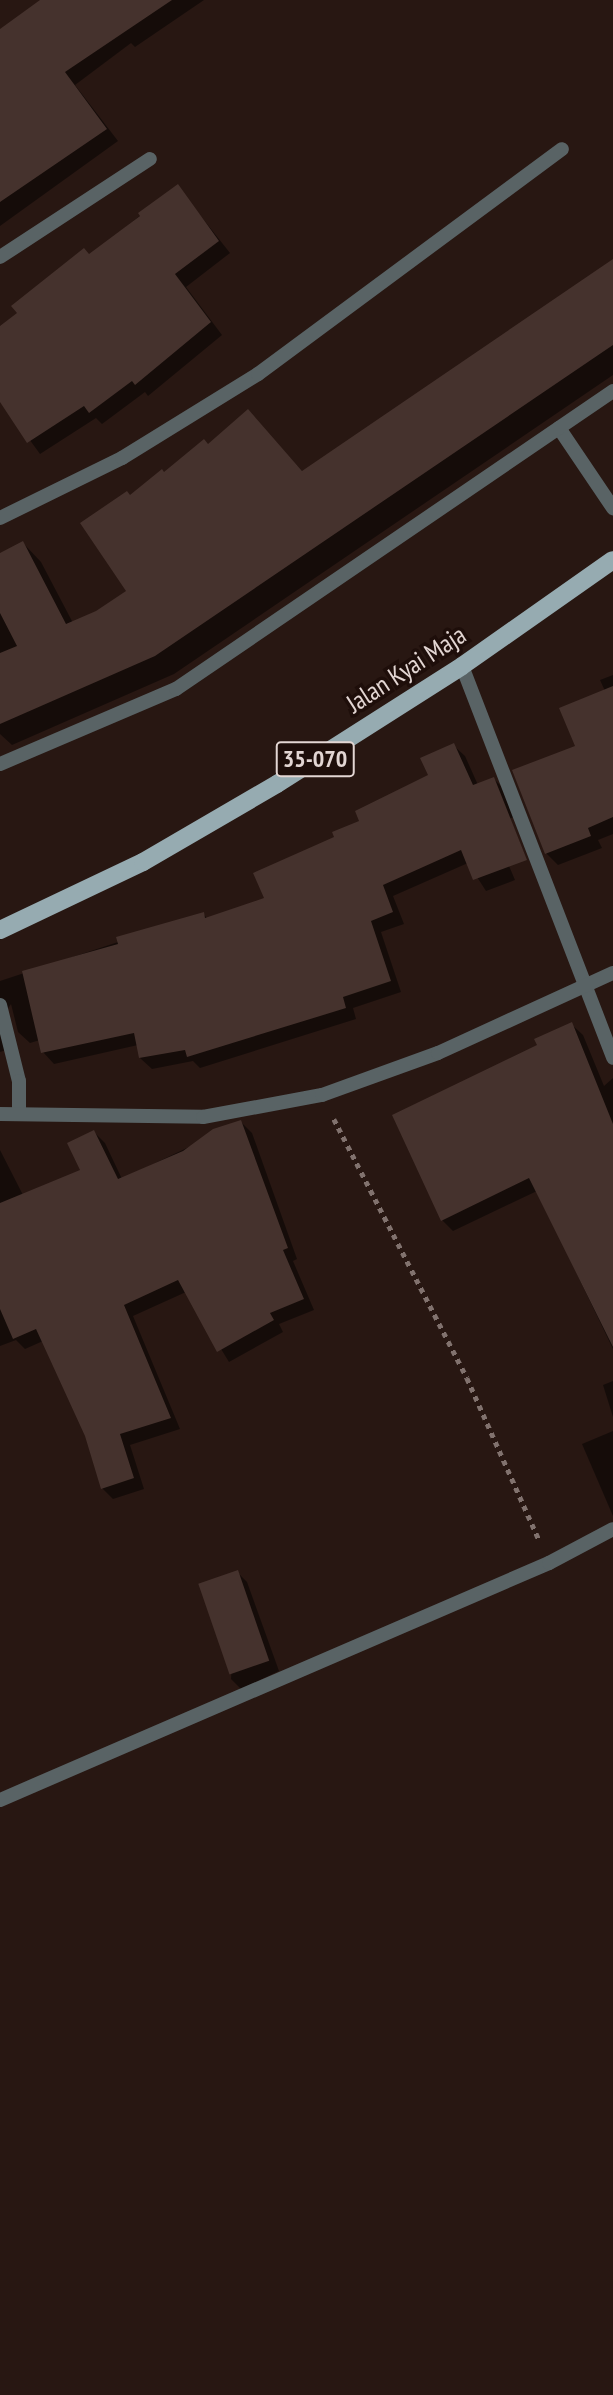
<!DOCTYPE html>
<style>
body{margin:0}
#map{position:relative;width:613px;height:2395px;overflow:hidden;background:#281712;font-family:"PT Sans Narrow",sans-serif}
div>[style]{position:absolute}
.shadow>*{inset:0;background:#0007}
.building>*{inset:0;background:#45322d;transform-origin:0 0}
.path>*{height:4.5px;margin-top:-2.25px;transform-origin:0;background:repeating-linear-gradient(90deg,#81726e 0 5px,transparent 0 10px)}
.lane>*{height:14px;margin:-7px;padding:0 7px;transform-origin:7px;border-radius:7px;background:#596365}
.street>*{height:14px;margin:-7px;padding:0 7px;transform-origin:7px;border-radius:7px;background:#596365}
.primary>*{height:18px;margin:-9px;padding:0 9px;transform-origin:9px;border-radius:9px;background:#96abb1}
span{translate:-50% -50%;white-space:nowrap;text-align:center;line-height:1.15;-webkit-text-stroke:7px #1e0e0a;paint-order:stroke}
.shield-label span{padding:2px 5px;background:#1e0e0a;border:2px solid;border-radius:5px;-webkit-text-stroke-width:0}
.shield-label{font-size:24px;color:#e3d6d3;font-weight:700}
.street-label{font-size:26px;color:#e3d6d3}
</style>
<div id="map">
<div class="shadow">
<i style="clip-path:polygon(45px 0,204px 0,135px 47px,131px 43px,75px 85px,118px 141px,0 226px,0 30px)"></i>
<i style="clip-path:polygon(177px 186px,230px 253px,186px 287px,222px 335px,148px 396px,145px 392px,102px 424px,96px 418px,40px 454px,0 399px,0 328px)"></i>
<i style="clip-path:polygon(613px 261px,613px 375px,174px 674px,12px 745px,0 734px,0 555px,23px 543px,41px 562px,73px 623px,97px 613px,128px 591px,130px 497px,209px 446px,248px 412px,303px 472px)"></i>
<i style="clip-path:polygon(613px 675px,613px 834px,598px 840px,602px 848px,558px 865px,546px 853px,577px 747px,605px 691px,600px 680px)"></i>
<i style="clip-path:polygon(453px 745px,465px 756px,478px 785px,494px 779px,505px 790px,515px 816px,493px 828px,515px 880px,486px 891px,468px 863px,393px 896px,404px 924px,381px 932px,401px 992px,353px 1008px,356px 1019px,200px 1068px,193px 1061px,152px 1069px,140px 1058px,138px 1045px,54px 1064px,43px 1052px,40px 1040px,30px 1043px,18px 1032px,11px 1004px,1px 1019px,9px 1049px,0 1052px,0 981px,203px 914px,208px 919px,267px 899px,336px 838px,431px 776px)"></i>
<i style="clip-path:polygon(571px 1024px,583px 1035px,604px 1086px,613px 1078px,613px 1349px,537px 1191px,453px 1231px,442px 1220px,539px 1046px)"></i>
<i style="clip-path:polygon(241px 1122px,252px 1133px,297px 1259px,293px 1261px,314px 1310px,279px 1324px,283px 1332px,229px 1362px,186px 1292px,133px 1316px,180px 1429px,130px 1445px,144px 1489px,113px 1499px,102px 1488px,86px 1435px,43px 1341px,25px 1349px,16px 1340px,0 1346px,0 1150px,23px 1195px,83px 1171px,94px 1132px,105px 1143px,122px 1179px)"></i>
<i style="clip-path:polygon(613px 1381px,613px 1417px,603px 1385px)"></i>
<i style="clip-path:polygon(613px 1431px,613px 1516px,582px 1444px)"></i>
<i style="clip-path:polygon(237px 1572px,247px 1582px,279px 1671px,241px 1689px,231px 1679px)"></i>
</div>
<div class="building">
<i style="clip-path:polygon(40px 0,172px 0,65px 72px,107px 129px,0 202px,0 29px)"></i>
<i style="clip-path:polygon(178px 184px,219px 241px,175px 274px,211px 322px,135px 385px,132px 381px,89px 413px,84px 406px,27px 443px,0 402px,0 326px,17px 313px,11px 306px,84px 248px,89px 254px,140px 216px,138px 213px)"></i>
<i style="clip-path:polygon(613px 259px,613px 345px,155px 656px,0 724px,0 653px,17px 646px,0 613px,0 553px,23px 541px,66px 624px,96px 611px,126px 591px,80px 523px,127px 491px,130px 495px,162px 469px,164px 472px,204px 439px,208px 444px,248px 409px,302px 471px)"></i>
<i style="clip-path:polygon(613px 686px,613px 817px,588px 828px,591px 836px,545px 854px,512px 770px,575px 746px,559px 708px)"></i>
<i style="clip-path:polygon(454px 743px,473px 785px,494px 777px,527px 860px,473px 880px,461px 850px,383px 885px,393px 912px,371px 921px,391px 981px,343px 997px,346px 1008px,187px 1057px,185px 1050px,139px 1058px,134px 1033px,41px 1053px,22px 971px,118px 944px,116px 937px,204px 912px,205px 918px,264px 898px,253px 873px,334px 837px,332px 832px,359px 821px,355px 811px,428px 775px,420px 758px)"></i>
<i style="clip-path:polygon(572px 1022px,613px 1124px,613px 1347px,529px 1178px,441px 1221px,392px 1115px,537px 1045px,534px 1039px)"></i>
<i style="clip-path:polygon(241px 1120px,288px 1248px,283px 1250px,304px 1299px,270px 1313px,274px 1320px,217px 1352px,178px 1280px,124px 1305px,171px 1418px,120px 1434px,134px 1478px,101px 1489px,85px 1436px,36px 1329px,13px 1339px,0 1309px,0 1203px,80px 1170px,67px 1143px,94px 1130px,118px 1179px,183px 1151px,213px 1129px)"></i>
<i style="left:238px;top:1570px;width:96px;height:42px;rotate:71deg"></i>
</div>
<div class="path">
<i style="left:334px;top:1119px;width:291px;rotate:62.8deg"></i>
<i style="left:467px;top:1378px;width:177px;rotate:66deg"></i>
</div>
<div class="lane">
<i style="left:559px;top:428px;width:97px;rotate:56deg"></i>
<i style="left:0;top:764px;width:191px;rotate:-23.1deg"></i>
<i style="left:176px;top:689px;width:529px;rotate:-34.29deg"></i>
</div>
<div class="street">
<i style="left:0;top:257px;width:179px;rotate:-33.2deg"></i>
<i style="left:0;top:518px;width:136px;rotate:-26.2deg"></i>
<i style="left:122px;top:458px;width:160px;rotate:-31.7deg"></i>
<i style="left:258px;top:374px;width:378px;rotate:-36.5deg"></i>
<i style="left:462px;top:666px;width:420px;rotate:68.9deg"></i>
<i style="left:0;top:1005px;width:78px;rotate:76deg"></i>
<i style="left:19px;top:1081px;width:32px;rotate:90deg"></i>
<i style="left:0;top:1114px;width:203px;rotate:0.8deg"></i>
<i style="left:203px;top:1117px;width:121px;rotate:-10.5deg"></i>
<i style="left:322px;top:1095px;width:123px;rotate:-19.9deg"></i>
<i style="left:438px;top:1053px;width:192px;rotate:-24.6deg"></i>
<i style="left:0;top:1800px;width:598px;rotate:-23.35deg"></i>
<i style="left:549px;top:1563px;width:72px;rotate:-28deg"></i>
</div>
<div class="primary">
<i style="left:0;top:930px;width:158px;rotate:-25.4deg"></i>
<i style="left:143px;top:862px;width:155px;rotate:-30.2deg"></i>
<i style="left:277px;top:784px;width:219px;rotate:-32.5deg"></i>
<i style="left:462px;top:666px;width:184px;rotate:-35.1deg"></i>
</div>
<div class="shield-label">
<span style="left:315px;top:759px">35-070</span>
</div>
<div class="street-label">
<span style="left:406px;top:669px;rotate:-33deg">Jalan Kyai Maja</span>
</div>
</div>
